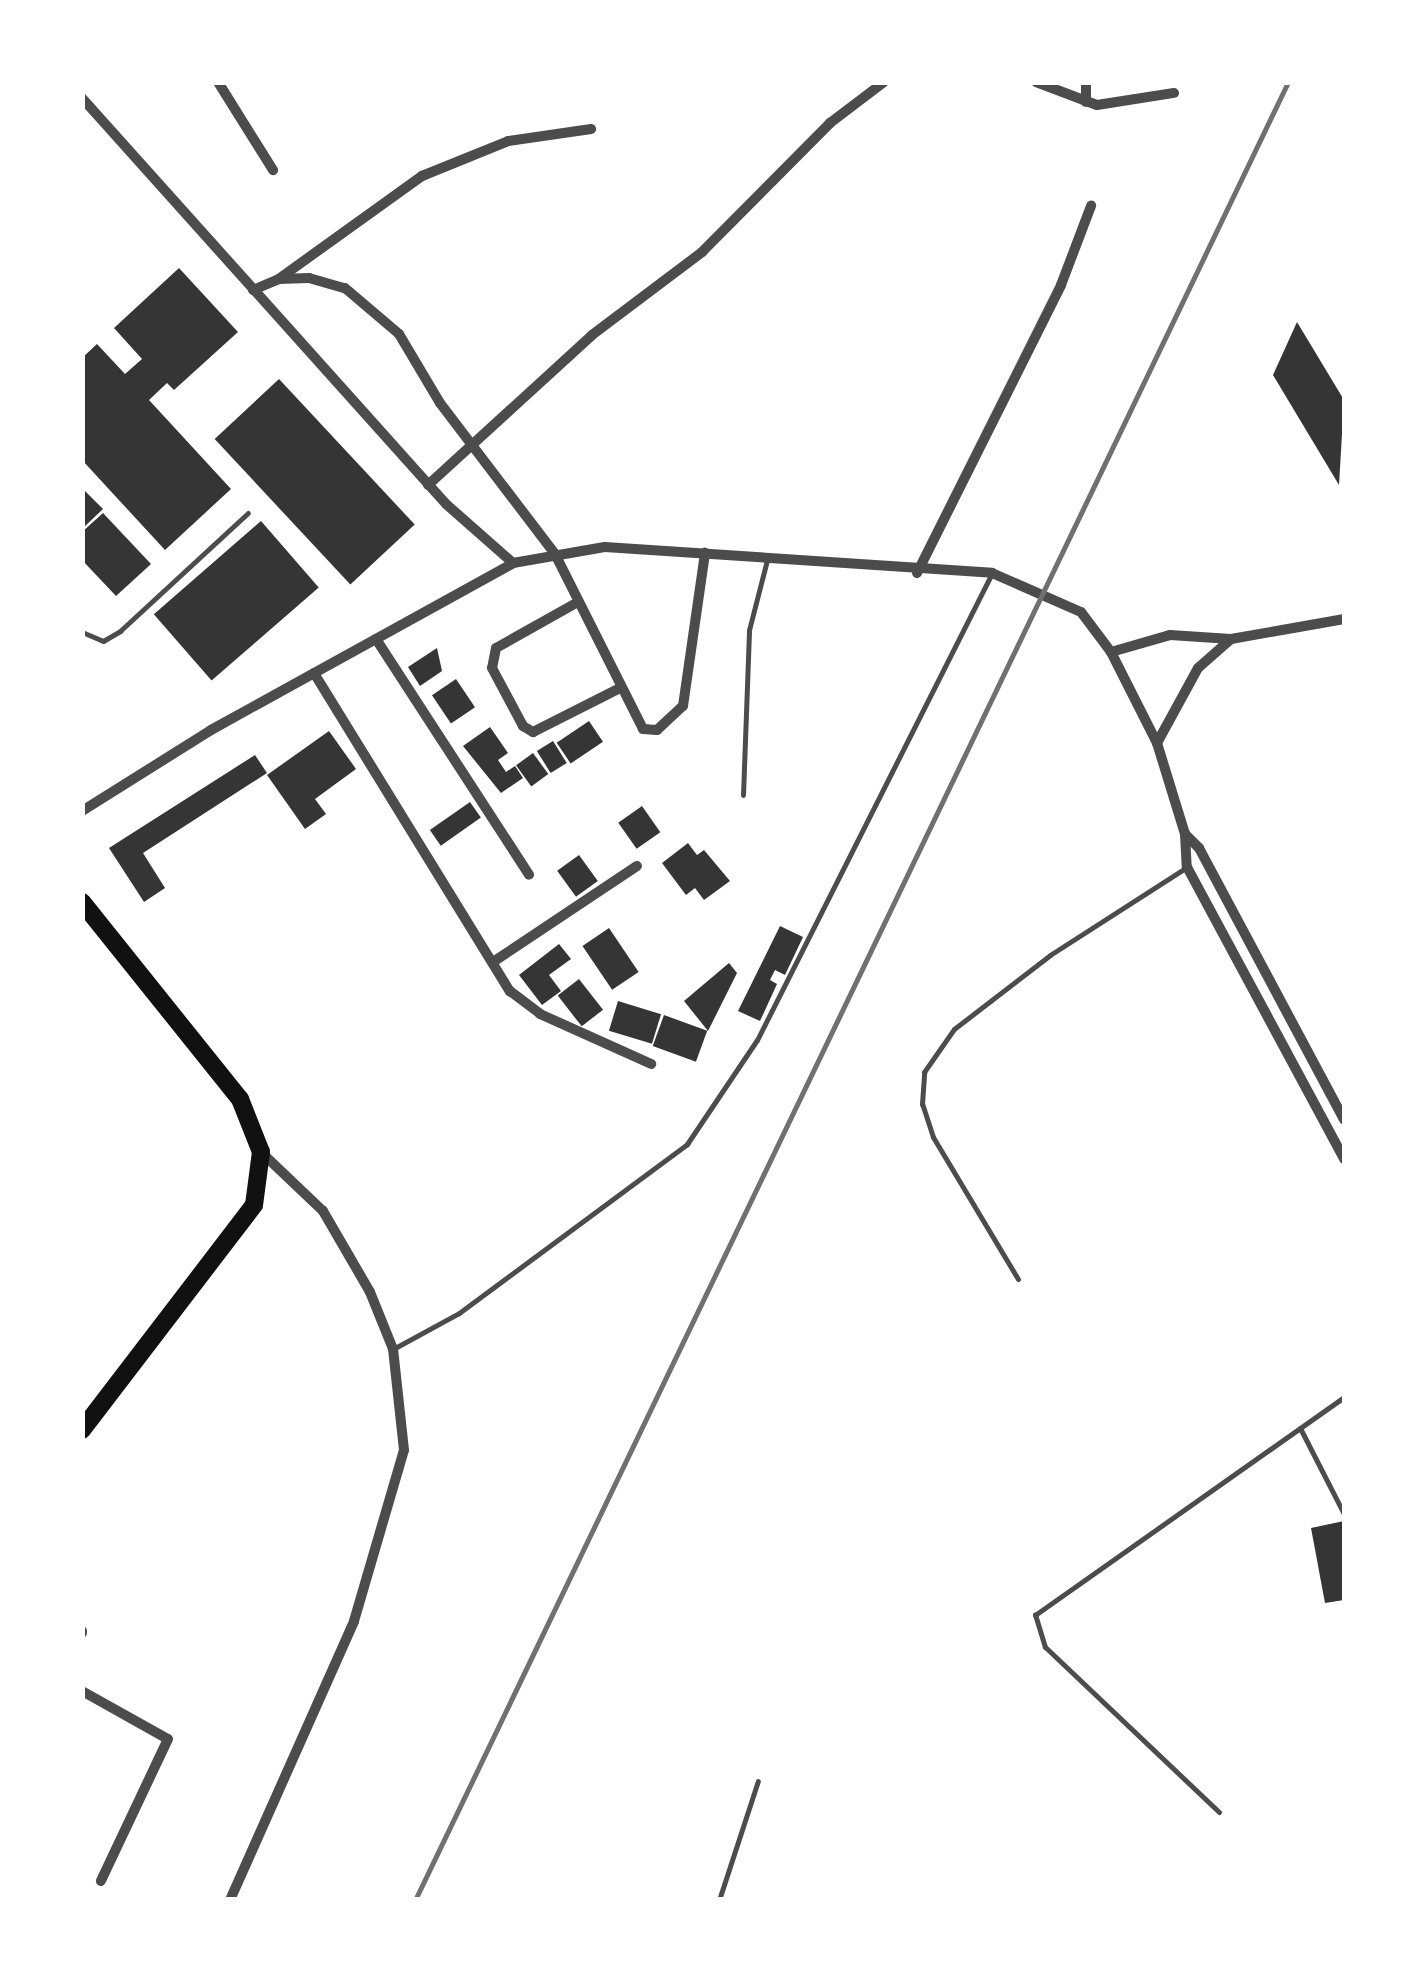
<!DOCTYPE html>
<style>
body{margin:0}
#map{position:relative;width:1427px;height:1982px;overflow:hidden;background:#fff;font-family:Poppins,sans-serif}
div>[style]{position:absolute}
.building>*{inset:0;background:#353535;transform-origin:0 0}
.service>*{height:5px;margin:-2.5px;padding:0 2.5px;transform-origin:2.5px;border-radius:2.5px;background:#4c4c4c}
.minor>*{height:10px;margin:-5px;padding:0 5px;transform-origin:5px;border-radius:5px;background:#4c4c4c}
.primary>*{height:18px;margin:-9px;padding:0 9px;transform-origin:9px;border-radius:9px;background:#111}
.rail>*{height:5px;margin:-2.5px;padding:0 2.5px;transform-origin:2.5px;border-radius:2.5px;background:#707070}
span{translate:-50% -50%;white-space:nowrap;text-align:center;line-height:1.15;-webkit-text-stroke:10px #fff;paint-order:stroke}
.frame{position:absolute;inset:0;border:85px solid #fff;pointer-events:none}
</style>
<div id="map">
<div class="building">
<i style="clip-path:polygon(179px 268px,238px 332px,174px 390px,167px 383px,149px 400px,231px 489px,165px 550px,82px 460px,82px 358px,97px 344px,125px 374px,142px 359px,114px 328px)"></i>
<i style="clip-path:polygon(1297px 322px,1344px 400px,1339px 485px,1273px 375px)"></i>
<i style="left:279px;top:379px;width:199px;height:88px;rotate:47deg"></i>
<i style="clip-path:polygon(82px 488px,103px 509px,82px 529px)"></i>
<i style="clip-path:polygon(103px 513px,151px 564px,116px 596px,82px 560px,82px 532px)"></i>
<i style="left:261px;top:521px;width:88px;height:142px;rotate:49deg"></i>
<i style="clip-path:polygon(437px 648px,442px 671px,420px 686px,408px 667px)"></i>
<i style="left:456px;top:679px;width:34px;height:29px;rotate:56deg"></i>
<i style="left:589px;top:721px;width:25px;height:39px;rotate:56deg"></i>
<i style="clip-path:polygon(490px 727px,508px 753px,498px 760px,506px 772px,515px 766px,523px 778px,501px 793px,463px 746px)"></i>
<i style="clip-path:polygon(329px 731px,356px 769px,315px 799px,326px 814px,305px 829px,267px 775px)"></i>
<i style="left:553px;top:741px;width:26px;height:19px;rotate:58deg"></i>
<i style="left:533px;top:753px;width:26px;height:21px;rotate:54deg"></i>
<i style="clip-path:polygon(255px 755px,267px 773px,143px 853px,165px 888px,144px 902px,109px 848px)"></i>
<i style="left:470px;top:802px;width:19px;height:49px;rotate:55deg"></i>
<i style="left:642px;top:806px;width:32px;height:29px;rotate:55deg"></i>
<i style="clip-path:polygon(688px 843px,697px 855px,704px 850px,730px 881px,704px 900px,695px 888px,686px 895px,662px 863px)"></i>
<i style="left:579px;top:855px;width:32px;height:27px;rotate:54deg"></i>
<i style="clip-path:polygon(780px 926px,803px 937px,785px 975px,775px 970px,770px 980px,777px 984px,760px 1021px,738px 1011px)"></i>
<i style="left:609px;top:928px;width:53px;height:32px;rotate:56deg"></i>
<i style="clip-path:polygon(559px 944px,571px 959px,549px 975px,561px 991px,542px 1005px,519px 975px)"></i>
<i style="clip-path:polygon(729px 963px,737px 973px,708px 1031px,684px 1001px)"></i>
<i style="left:579px;top:979px;width:39px;height:27px;rotate:52deg"></i>
<i style="left:618px;top:1001px;width:45px;height:31px;rotate:17deg"></i>
<i style="left:664px;top:1015px;width:46px;height:33px;rotate:20deg"></i>
<i style="clip-path:polygon(1344px 1521px,1344px 1600px,1325px 1603px,1311px 1528px)"></i>
</div>
<div class="service">
<i style="left:82px;top:632px;width:23px;rotate:23deg"></i>
<i style="left:103px;top:641px;width:20px;rotate:-30deg"></i>
<i style="left:120px;top:631px;width:174px;rotate:-42.7deg"></i>
<i style="left:743px;top:795px;width:165px;rotate:-87.9deg"></i>
<i style="left:749px;top:630px;width:72px;rotate:-75.6deg"></i>
<i style="left:1018px;top:1279px;width:165px;rotate:-120.9deg"></i>
<i style="left:933px;top:1137px;width:35px;rotate:-108deg"></i>
<i style="left:922px;top:1104px;width:32px;rotate:-86deg"></i>
<i style="left:924px;top:1072px;width:52px;rotate:-55.1deg"></i>
<i style="left:954px;top:1029px;width:121px;rotate:-37.6deg"></i>
<i style="left:1050px;top:955px;width:163px;rotate:-32.7deg"></i>
<i style="left:393px;top:1349px;width:75px;rotate:-28.6deg"></i>
<i style="left:459px;top:1313px;width:284px;rotate:-36.5deg"></i>
<i style="left:687px;top:1144px;width:125px;rotate:-56.1deg"></i>
<i style="left:757px;top:1040px;width:523px;rotate:-63.29deg"></i>
<i style="left:1300px;top:1428px;width:97px;rotate:62.9deg"></i>
<i style="left:1219px;top:1812px;width:240px;rotate:-136.5deg"></i>
<i style="left:1045px;top:1647px;width:34px;rotate:-107deg"></i>
<i style="left:1035px;top:1615px;width:378px;rotate:-35.2deg"></i>
<i style="left:719px;top:1900px;width:125px;rotate:-71.9deg"></i>
</div>
<div class="minor">
<i style="left:218px;top:82px;width:104px;rotate:58deg"></i>
<i style="left:1036px;top:82px;width:65px;rotate:20.7deg"></i>
<i style="left:1097px;top:105px;width:78px;rotate:-8.9deg"></i>
<i style="left:1086px;top:82px;width:20px;rotate:90deg"></i>
<i style="left:82px;top:98px;width:545px;rotate:48.12deg"></i>
<i style="left:446px;top:504px;width:89px;rotate:41.4deg"></i>
<i style="left:280px;top:278px;width:175px;rotate:-35.7deg"></i>
<i style="left:422px;top:176px;width:93px;rotate:-22.1deg"></i>
<i style="left:508px;top:141px;width:84px;rotate:-8.2deg"></i>
<i style="left:253px;top:290px;width:28px;rotate:-23deg"></i>
<i style="left:279px;top:279px;width:30px;rotate:-2deg"></i>
<i style="left:309px;top:278px;width:37px;rotate:16deg"></i>
<i style="left:345px;top:288px;width:71px;rotate:40.4deg"></i>
<i style="left:399px;top:334px;width:80px;rotate:59.3deg"></i>
<i style="left:440px;top:403px;width:190px;rotate:52.7deg"></i>
<i style="left:555px;top:554px;width:196px;rotate:63.3deg"></i>
<i style="left:643px;top:729px;width:14px;rotate:4deg"></i>
<i style="left:657px;top:730px;width:35px;rotate:-43deg"></i>
<i style="left:683px;top:706px;width:155px;rotate:-81.8deg"></i>
<i style="left:428px;top:485px;width:222px;rotate:-42.4deg"></i>
<i style="left:592px;top:335px;width:138px;rotate:-37deg"></i>
<i style="left:702px;top:252px;width:182px;rotate:-45.2deg"></i>
<i style="left:830px;top:123px;width:68px;rotate:-37.2deg"></i>
<i style="left:917px;top:573px;width:322px;rotate:-63.4deg"></i>
<i style="left:1061px;top:285px;width:85px;rotate:-69.2deg"></i>
<i style="left:578px;top:602px;width:94px;rotate:150.7deg"></i>
<i style="left:496px;top:648px;width:20px;rotate:101deg"></i>
<i style="left:492px;top:668px;width:66px;rotate:61.9deg"></i>
<i style="left:523px;top:726px;width:12px;rotate:31deg"></i>
<i style="left:533px;top:732px;width:97px;rotate:-26.8deg"></i>
<i style="left:376px;top:639px;width:281px;rotate:57deg"></i>
<i style="left:1111px;top:652px;width:61px;rotate:-16.1deg"></i>
<i style="left:1170px;top:635px;width:61px;rotate:3.8deg"></i>
<i style="left:1231px;top:639px;width:115px;rotate:-10deg"></i>
<i style="left:314px;top:673px;width:374px;rotate:58.4deg"></i>
<i style="left:510px;top:991px;width:38px;rotate:37deg"></i>
<i style="left:540px;top:1014px;width:122px;rotate:24.2deg"></i>
<i style="left:1157px;top:743px;width:85px;rotate:-61.3deg"></i>
<i style="left:1198px;top:668px;width:44px;rotate:-41.3deg"></i>
<i style="left:82px;top:811px;width:152px;rotate:-32.1deg"></i>
<i style="left:211px;top:730px;width:345px;rotate:-28.9deg"></i>
<i style="left:513px;top:563px;width:93px;rotate:-9.9deg"></i>
<i style="left:605px;top:547px;width:388px;rotate:3.8deg"></i>
<i style="left:992px;top:573px;width:97px;rotate:23.7deg"></i>
<i style="left:1081px;top:612px;width:50px;rotate:53.1deg"></i>
<i style="left:1111px;top:652px;width:102px;rotate:63.2deg"></i>
<i style="left:1157px;top:743px;width:95px;rotate:72.9deg"></i>
<i style="left:1185px;top:834px;width:20px;rotate:45deg"></i>
<i style="left:1199px;top:848px;width:308px;rotate:61.9deg"></i>
<i style="left:1185px;top:834px;width:33px;rotate:87deg"></i>
<i style="left:1187px;top:867px;width:332px;rotate:61.7deg"></i>
<i style="left:493px;top:962px;width:173px;rotate:-33.7deg"></i>
<i style="left:82px;top:1631px;width:2px;rotate:90deg"></i>
<i style="left:82px;top:1691px;width:98px;rotate:29.2deg"></i>
<i style="left:168px;top:1739px;width:157px;rotate:115.3deg"></i>
<i style="left:230px;top:1900px;width:305px;rotate:-66deg"></i>
<i style="left:354px;top:1621px;width:178px;rotate:-73.7deg"></i>
<i style="left:404px;top:1450px;width:102px;rotate:-96.2deg"></i>
<i style="left:393px;top:1349px;width:61px;rotate:-112deg"></i>
<i style="left:370px;top:1292px;width:94px;rotate:-120.1deg"></i>
<i style="left:323px;top:1211px;width:84px;rotate:-136.4deg"></i>
</div>
<div class="primary">
<i style="left:82px;top:902px;width:253px;rotate:51.3deg"></i>
<i style="left:240px;top:1099px;width:57px;rotate:68.4deg"></i>
<i style="left:261px;top:1152px;width:53px;rotate:97.5deg"></i>
<i style="left:254px;top:1205px;width:283px;rotate:127.4deg"></i>
</div>
<div class="rail">
<i style="left:415px;top:1900px;width:2017px;rotate:-64.35deg"></i>
</div>
<div class="frame"></div>
</div>
